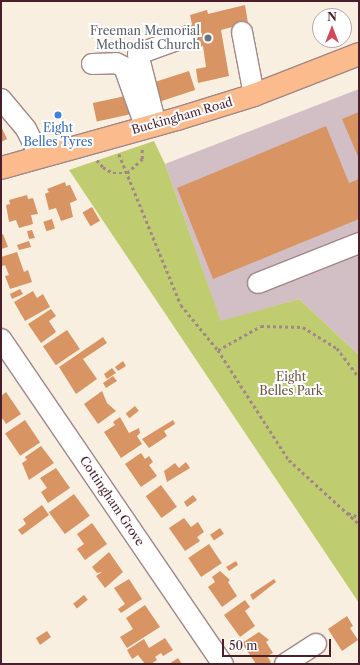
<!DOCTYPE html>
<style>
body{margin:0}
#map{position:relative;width:360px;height:665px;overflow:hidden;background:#f9efe1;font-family:"Libre Caslon Text",serif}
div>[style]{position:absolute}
.industrial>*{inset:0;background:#d2bec5}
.green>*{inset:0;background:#bfcd70}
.building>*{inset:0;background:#d89462;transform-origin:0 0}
.path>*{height:2.5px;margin-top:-1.25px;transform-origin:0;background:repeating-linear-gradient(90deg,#a28786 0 3px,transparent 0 6px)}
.roads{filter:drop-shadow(1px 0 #a28786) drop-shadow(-1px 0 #a28786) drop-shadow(0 1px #a28786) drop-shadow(0 -1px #a28786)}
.minor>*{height:20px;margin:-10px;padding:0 10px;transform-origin:10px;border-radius:10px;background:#fff}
.major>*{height:22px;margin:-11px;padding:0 11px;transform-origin:11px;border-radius:11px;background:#fbbb8d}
.dots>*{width:11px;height:11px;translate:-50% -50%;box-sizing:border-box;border:2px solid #fff;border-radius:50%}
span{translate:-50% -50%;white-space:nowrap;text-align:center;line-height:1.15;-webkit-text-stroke:4px #fff;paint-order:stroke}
.worship-label{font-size:12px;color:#5b616d}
.right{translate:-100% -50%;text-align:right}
.street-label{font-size:12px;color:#4a1f2b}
.shop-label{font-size:12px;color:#366cbe}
.park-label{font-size:12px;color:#6d5340}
.frame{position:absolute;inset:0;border:2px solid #4a1f2b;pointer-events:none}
.north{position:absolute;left:312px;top:8px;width:40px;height:40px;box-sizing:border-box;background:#fff;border:1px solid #b7a5aa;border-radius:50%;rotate:0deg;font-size:11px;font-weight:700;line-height:16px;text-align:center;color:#4a1f2b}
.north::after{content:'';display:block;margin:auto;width:14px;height:18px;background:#d1495b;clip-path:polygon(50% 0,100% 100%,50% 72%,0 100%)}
.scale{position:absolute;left:222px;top:639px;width:109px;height:18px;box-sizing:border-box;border:2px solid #4a1f2b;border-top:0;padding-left:5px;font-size:12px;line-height:14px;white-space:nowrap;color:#4a1f2b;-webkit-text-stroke:3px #fff;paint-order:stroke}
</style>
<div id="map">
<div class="industrial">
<i style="clip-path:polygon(359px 89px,359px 355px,299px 299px,221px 322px,165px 164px)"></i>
</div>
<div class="green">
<i style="clip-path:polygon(154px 141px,165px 164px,221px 321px,299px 299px,359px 355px,359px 603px,69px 170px)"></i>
</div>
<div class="building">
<i style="clip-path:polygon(245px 5px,248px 23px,221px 30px,229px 76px,198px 83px,196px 69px,206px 67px,203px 46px,197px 48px,190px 15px,207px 10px,208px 14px)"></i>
<i style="left:189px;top:71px;width:20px;height:40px;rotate:72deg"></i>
<i style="left:130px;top:95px;width:19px;height:38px;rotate:78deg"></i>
<i style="clip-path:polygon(359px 112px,359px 159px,342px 119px)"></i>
<i style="clip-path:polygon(1px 126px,7px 139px,1px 142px)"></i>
<i style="clip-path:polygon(326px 126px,349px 183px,359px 179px,359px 219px,213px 279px,177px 188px)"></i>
<i style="clip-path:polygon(65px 182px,66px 186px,70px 185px,77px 200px,70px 203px,73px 217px,61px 221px,56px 208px,49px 210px,45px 194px,49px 192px,47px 189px)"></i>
<i style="clip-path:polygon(27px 195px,28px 199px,33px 198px,38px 214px,31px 215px,33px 224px,19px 228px,16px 220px,9px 222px,6px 205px,10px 204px,9px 200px)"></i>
<i style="left:92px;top:207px;width:16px;height:11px;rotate:60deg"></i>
<i style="left:52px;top:219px;width:10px;height:9px;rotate:73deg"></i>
<i style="clip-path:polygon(32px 230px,35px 238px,29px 239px,27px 231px)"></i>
<i style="clip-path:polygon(3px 234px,8px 247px,1px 249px,1px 235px)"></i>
<i style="clip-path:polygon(29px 241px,31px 247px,19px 250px,17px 245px)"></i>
<i style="clip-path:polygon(17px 252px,24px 272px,28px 270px,32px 282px,10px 289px,5px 276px,9px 275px,5px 265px,2px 266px,1px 257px)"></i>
<i style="clip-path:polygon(20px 289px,23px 294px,12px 299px,10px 294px)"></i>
<i style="clip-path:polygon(33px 291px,37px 298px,43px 294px,50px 307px,25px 321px,14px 302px)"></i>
<i style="clip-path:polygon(51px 309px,56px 316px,49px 321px,56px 332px,41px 343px,28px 324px)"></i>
<i style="left:67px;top:330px;width:23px;height:29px;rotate:56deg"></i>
<i style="clip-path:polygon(103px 337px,107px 343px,83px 359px,97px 379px,76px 394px,59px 367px)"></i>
<i style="clip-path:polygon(123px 361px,126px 366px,118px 371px,115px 367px)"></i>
<i style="clip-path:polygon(112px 368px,116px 373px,107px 379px,104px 374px)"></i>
<i style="clip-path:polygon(113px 376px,117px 381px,106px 388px,103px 383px)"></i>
<i style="clip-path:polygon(102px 391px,107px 403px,116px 411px,98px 424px,84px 404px)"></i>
<i style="clip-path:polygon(6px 392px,21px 414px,6px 424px,3px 419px,1px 420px,1px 396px)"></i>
<i style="left:135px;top:406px;width:6px;height:12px;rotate:51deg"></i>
<i style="clip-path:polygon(120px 417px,129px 433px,139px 428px,140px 433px,137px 436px,142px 444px,121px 458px,104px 432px,115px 425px,113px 422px)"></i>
<i style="left:25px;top:420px;width:27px;height:24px;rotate:56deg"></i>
<i style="clip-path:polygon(173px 420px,175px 424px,164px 431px,167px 436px,149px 448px,142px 439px)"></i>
<i style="clip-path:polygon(41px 446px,54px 463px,29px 480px,22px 463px,27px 460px,25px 457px)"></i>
<i style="clip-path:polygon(141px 453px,145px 459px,149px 456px,153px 462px,149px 465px,157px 476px,141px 487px,125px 464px)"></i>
<i style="clip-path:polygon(186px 462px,190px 468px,167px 482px,164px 471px,175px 463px,179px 468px)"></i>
<i style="clip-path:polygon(56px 468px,70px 488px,48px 503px,41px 492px,47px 488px,40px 478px)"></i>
<i style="left:161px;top:485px;width:27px;height:19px;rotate:54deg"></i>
<i style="left:74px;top:494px;width:27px;height:31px;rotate:54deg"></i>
<i style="clip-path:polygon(193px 495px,197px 500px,187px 507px,184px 502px)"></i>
<i style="clip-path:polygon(42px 505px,49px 515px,22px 535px,18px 530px,26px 524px,23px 519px)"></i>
<i style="clip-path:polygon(184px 518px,191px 527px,198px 522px,204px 532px,197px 537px,200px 541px,185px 551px,169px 528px)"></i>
<i style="clip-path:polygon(92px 523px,107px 544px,85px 560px,77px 549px,84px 544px,77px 534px)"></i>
<i style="left:220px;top:528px;width:7px;height:12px;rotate:56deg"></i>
<i style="left:209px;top:544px;width:23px;height:25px;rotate:56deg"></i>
<i style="clip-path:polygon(109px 552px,123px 572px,105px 588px,96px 576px,102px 572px,97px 573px,92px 567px)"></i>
<i style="clip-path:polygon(236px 561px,238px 565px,229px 571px,226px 567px)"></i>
<i style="clip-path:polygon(220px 571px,230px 580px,228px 582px,237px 596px,222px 607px,208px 587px,215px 582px,212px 577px)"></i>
<i style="clip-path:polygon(129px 579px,142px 599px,121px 613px,118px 609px,125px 604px,114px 588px)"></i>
<i style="clip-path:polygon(274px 579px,276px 582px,253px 600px,250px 595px)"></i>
<i style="left:84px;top:595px;width:6px;height:14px;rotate:51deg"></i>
<i style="clip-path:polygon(245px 600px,250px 607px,245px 611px,255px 626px,240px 637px,224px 615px)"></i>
<i style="clip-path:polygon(145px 605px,160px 627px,127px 648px,120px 637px,133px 629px,126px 618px)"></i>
<i style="clip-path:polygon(347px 616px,353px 626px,350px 628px,358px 640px,342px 651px,328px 629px)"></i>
<i style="clip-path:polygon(47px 631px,51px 637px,40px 645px,36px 638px)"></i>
<i style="clip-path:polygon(259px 632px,269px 640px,266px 642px,273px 653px,267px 656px,271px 662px,268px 664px,256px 664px,242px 643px)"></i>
<i style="clip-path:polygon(165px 638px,173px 650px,163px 656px,161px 653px,155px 657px,157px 660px,151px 664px,145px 664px,138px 655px,132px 659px,127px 650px,144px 639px,149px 648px)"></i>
<i style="clip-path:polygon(178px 658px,182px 664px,169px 664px)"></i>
</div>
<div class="path">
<i style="left:119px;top:154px;width:163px;rotate:67.7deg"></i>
<i style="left:181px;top:305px;width:58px;rotate:50.6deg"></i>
<i style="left:218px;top:350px;width:131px;rotate:57.2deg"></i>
<i style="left:289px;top:460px;width:95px;rotate:42.4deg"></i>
<i style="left:97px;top:160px;width:9px;rotate:49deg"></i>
<i style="left:103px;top:167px;width:12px;rotate:31deg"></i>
<i style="left:113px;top:173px;width:14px"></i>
<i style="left:127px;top:173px;width:21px;rotate:-43deg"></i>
<i style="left:142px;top:159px;width:12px;rotate:-90deg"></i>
<i style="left:218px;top:350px;width:49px;rotate:-29.2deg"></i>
<i style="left:261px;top:326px;width:42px;rotate:1.4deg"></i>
<i style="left:303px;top:327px;width:40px;rotate:32deg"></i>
<i style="left:337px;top:348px;width:36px;rotate:53deg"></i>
<i style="left:348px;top:513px;width:12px;rotate:20deg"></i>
</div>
<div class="roads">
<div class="minor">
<i style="left:242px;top:32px;width:64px;rotate:79.2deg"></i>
<i style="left:92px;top:64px;width:24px;rotate:-2deg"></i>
<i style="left:116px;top:63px;width:9px;rotate:27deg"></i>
<i style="left:124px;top:67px;width:59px;rotate:70.3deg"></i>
<i style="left:1px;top:99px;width:39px;rotate:50deg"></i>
<i style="left:26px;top:129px;width:30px;rotate:63deg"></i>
<i style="left:156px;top:125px;width:73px;rotate:-104.2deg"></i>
<i style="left:138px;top:54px;width:53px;rotate:-19.8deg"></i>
<i style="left:258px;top:283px;width:109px;rotate:-21.6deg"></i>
<i style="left:1px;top:339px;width:394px;rotate:55.7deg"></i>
<i style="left:285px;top:664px;width:37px;rotate:-33deg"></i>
</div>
<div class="major">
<i style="left:1px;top:168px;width:183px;rotate:-15.6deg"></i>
<i style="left:177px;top:119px;width:81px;rotate:-17.3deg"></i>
<i style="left:254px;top:95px;width:113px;rotate:-21.3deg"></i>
</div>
</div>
<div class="dots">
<i style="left:208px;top:38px;background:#6b7280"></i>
<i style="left:58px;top:115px;background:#3f7fe0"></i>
</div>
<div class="worship-label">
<span class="right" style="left:200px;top:38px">Freeman Memorial<br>Methodist Church</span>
</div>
<div class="street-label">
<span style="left:182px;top:116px;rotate:-16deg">Buckingham Road</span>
<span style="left:112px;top:501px;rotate:56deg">Cottingham Grove</span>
</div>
<div class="shop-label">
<span style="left:58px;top:135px">Eight<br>Belles Tyres</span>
</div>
<div class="park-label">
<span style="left:291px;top:384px">Eight<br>Belles Park</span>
</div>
<div class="frame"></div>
<div class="north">N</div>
<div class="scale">50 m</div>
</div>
